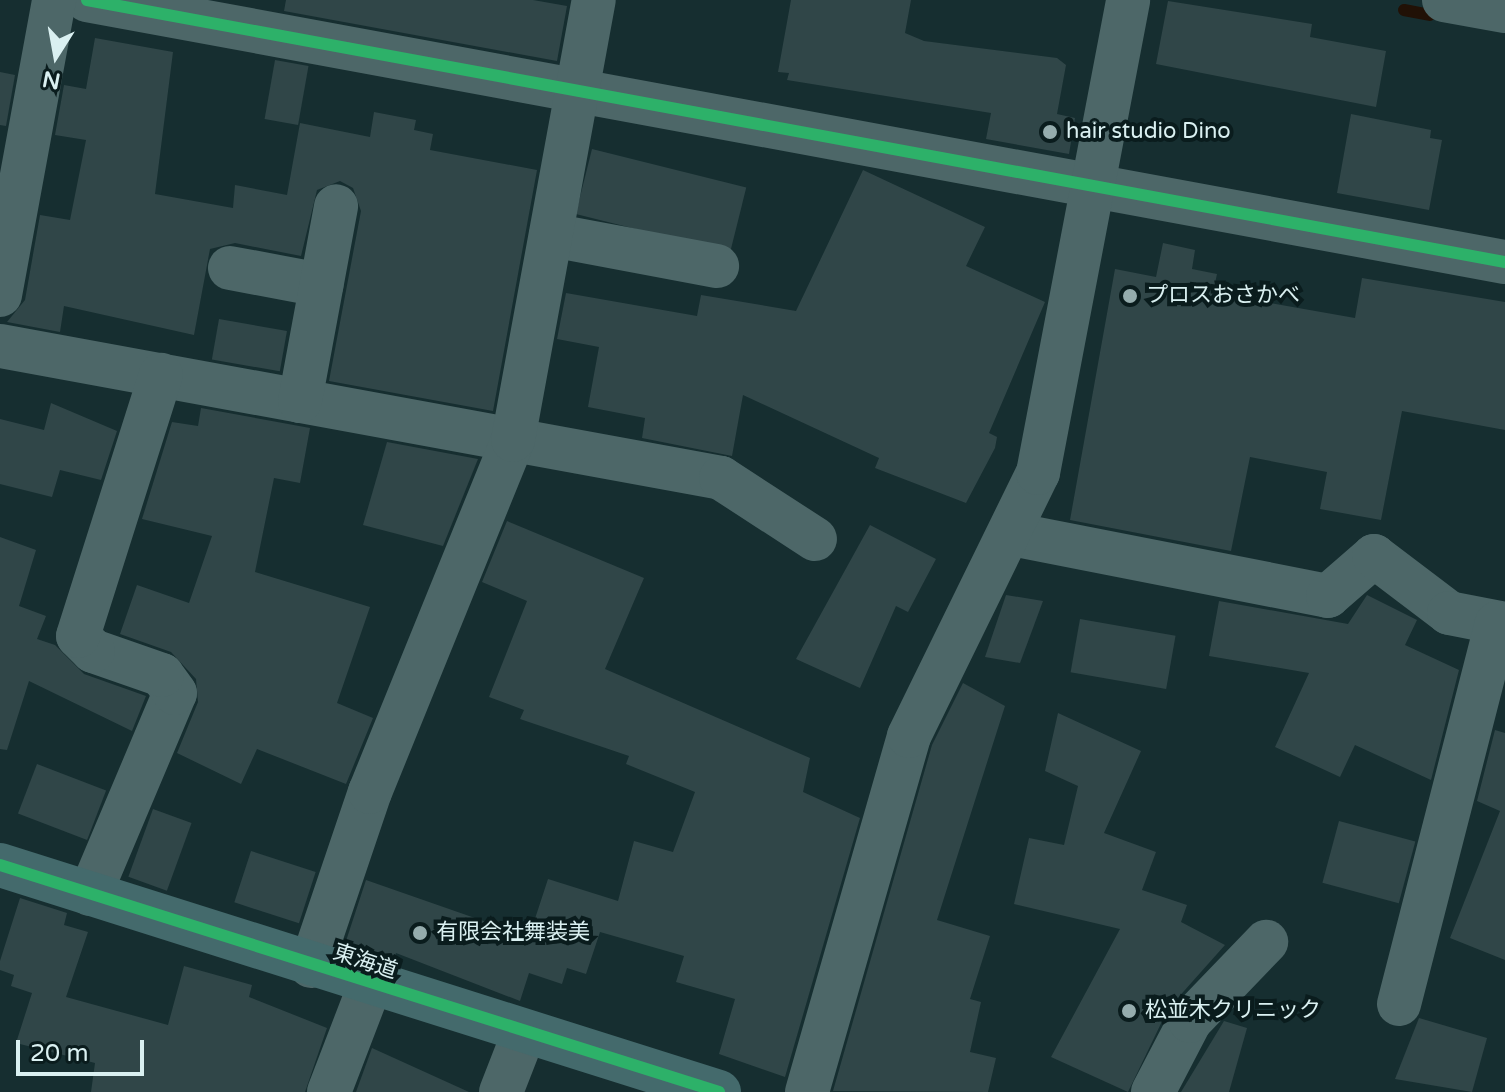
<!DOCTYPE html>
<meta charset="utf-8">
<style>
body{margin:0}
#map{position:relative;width:1505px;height:1092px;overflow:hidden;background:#162e30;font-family:"Varela Round","Noto Sans JP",sans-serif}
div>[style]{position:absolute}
.stream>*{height:12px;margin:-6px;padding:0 6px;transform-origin:6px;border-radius:6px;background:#211106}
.building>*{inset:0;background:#304648;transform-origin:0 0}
.minor>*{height:44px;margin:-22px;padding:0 22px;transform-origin:22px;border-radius:22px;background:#4d6768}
.major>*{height:44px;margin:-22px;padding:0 22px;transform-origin:22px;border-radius:22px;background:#446a6c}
.cycleway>*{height:12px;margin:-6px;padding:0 6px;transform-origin:6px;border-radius:6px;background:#2db169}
.dots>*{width:22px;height:22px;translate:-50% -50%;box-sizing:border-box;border:4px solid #0a1c1d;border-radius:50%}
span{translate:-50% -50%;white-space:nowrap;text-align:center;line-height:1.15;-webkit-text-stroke:8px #0a1c1d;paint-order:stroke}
.poi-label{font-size:22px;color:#daf0f1}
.left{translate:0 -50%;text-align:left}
.street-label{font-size:22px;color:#daf0f1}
.north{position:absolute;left:16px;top:16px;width:80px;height:80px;-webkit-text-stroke:6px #0a1c1d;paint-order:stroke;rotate:191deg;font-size:22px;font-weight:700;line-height:32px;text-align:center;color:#daf0f1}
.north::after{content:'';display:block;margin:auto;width:28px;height:36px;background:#daf0f1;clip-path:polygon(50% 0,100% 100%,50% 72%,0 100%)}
.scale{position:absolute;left:16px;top:1040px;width:128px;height:36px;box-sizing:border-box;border:4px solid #daf0f1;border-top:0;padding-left:10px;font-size:24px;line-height:28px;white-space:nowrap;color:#daf0f1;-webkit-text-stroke:6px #0a1c1d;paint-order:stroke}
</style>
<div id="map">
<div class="stream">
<i style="left:1404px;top:10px;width:26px;rotate:11deg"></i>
</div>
<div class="building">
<i style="clip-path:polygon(286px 0,533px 0,567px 6px,557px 61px,284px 11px)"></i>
<i style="clip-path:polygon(791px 0,911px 0,905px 33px,924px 41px,1057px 58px,1066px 65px,1057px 114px,1075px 118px,1069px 154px,986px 139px,991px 113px,787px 80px,789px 73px,778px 72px)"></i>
<i style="clip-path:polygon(1168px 1px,1312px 24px,1310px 37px,1386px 51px,1376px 107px,1156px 64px)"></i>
<i style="clip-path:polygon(95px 38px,173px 52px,155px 194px,233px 208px,235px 185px,287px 195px,300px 123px,370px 137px,374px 112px,416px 120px,414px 130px,433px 134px,430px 150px,537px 170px,493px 411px,329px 381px,361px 211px,353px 188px,340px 181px,317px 190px,301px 256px,235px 243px,210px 249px,194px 335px,64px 306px,60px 332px,7px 322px,25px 300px,40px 215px,70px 220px,86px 140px,55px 135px,64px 85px,86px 89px)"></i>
<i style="left:275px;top:60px;width:34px;height:60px;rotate:10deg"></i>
<i style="clip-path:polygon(0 72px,15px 75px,6px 126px,0 125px)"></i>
<i style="clip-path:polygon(1351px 114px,1431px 130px,1430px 138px,1442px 140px,1429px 210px,1337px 193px)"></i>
<i style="left:592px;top:149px;width:159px;height:67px;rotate:14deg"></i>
<i style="clip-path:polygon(863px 170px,985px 227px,966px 266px,1045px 302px,989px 433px,997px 437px,995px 448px,966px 503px,875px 468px,879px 458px,743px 395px,732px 456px,642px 438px,645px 418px,588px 407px,599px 347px,557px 339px,566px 293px,697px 316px,701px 295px,796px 311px)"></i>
<i style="clip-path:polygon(1163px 243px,1195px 250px,1192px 269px,1217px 274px,1213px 293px,1355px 318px,1362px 278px,1505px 302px,1505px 430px,1402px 411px,1381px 520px,1320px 509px,1327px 472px,1250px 457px,1231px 551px,1070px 520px,1115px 269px,1156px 277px)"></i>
<i style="left:219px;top:319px;width:69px;height:41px;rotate:10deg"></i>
<i style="clip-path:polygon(51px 403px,117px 431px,101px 480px,60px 470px,52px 497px,0 484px,0 419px,44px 430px)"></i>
<i style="clip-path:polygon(201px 408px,310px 428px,300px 483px,274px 478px,255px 572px,370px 607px,337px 703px,373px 718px,346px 784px,257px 749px,241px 784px,177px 753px,198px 702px,196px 679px,171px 652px,120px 634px,137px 585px,189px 603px,212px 536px,142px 519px,172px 422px,198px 426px)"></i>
<i style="clip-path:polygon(387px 442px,478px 459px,443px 546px,363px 525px)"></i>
<i style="clip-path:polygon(507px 521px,644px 578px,605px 669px,810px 758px,803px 792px,860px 818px,785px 1077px,719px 1054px,735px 999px,676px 982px,684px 956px,600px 932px,586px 974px,567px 968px,562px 984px,529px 973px,520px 1001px,396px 953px,393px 963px,344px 947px,366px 880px,529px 937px,548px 879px,618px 901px,634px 841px,673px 852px,695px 792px,626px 764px,629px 756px,520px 719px,524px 710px,489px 697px,527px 601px,482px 582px)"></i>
<i style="clip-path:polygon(870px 525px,936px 559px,908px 612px,896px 606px,860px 688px,796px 659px)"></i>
<i style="clip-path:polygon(0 537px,36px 550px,19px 606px,46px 616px,37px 639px,55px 645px,84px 674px,146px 696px,132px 731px,29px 681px,7px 750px,0 749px)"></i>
<i style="clip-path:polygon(1006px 595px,1043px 601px,1020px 663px,985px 657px)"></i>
<i style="clip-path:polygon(1367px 595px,1417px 620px,1405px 645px,1459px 670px,1431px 780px,1355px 745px,1340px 777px,1275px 747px,1309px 673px,1209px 656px,1219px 601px,1348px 624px)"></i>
<i style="left:1080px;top:619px;width:97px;height:54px;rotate:10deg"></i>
<i style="clip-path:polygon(963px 683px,1005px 706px,937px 920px,990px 936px,970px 999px,981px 1002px,970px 1052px,996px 1058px,988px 1092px,833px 1091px,932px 745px)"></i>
<i style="clip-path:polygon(1058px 713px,1141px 751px,1104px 833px,1156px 852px,1142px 890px,1187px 905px,1181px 922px,1225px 945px,1168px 1009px,1128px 1092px,1051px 1057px,1120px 929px,1014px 904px,1029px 838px,1064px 845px,1078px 786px,1045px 771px)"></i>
<i style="clip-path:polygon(1495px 730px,1505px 733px,1505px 960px,1450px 938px,1500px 811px,1477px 801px)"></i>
<i style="left:37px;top:764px;width:74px;height:53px;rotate:21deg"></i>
<i style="left:153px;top:809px;width:41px;height:72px;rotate:20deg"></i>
<i style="left:1339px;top:821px;width:79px;height:64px;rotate:15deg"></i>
<i style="left:251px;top:851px;width:68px;height:54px;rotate:18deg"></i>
<i style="clip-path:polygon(20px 898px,67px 913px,64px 925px,88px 932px,66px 997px,168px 1025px,184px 966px,252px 985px,249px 997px,327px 1028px,305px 1092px,91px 1092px,95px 1063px,16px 1043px,32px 993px,11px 986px,14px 975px,0 970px,0 961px)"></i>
<i style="clip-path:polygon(1419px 1018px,1487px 1038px,1472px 1092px,1395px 1079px)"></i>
<i style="clip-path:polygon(1224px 1021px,1247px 1028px,1229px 1092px,1181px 1092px)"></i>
<i style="clip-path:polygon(372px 1048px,469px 1092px,356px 1092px)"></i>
</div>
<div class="minor">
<i style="left:87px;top:0;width:1442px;rotate:10.47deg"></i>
<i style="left:1444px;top:0;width:62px;rotate:10.2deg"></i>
<i style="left:551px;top:235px;width:169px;rotate:10.6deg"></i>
<i style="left:230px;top:268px;width:93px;rotate:10.6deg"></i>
<i style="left:0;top:295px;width:300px;rotate:-79.6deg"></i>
<i style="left:0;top:346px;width:733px;rotate:10.37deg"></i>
<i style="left:721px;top:478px;width:112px;rotate:33deg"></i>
<i style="left:300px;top:401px;width:198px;rotate:-79.5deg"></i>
<i style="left:1012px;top:534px;width:322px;rotate:11.1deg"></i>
<i style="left:1328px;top:596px;width:61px;rotate:-41deg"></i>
<i style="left:1374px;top:556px;width:94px;rotate:37.2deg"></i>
<i style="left:1449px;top:613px;width:57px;rotate:11.1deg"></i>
<i style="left:90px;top:894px;width:218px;rotate:-67.1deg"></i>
<i style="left:175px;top:693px;width:22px;rotate:-126deg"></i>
<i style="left:162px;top:675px;width:73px;rotate:-160.8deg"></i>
<i style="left:93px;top:651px;width:21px;rotate:-135deg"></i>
<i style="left:78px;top:636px;width:274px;rotate:-72.4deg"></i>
<i style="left:311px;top:966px;width:184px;rotate:-71.3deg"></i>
<i style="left:370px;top:792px;width:380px;rotate:-67.9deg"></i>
<i style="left:513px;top:440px;width:447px;rotate:-79.6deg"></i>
<i style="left:1399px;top:1004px;width:393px;rotate:-75.6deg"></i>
<i style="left:329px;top:1092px;width:115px;rotate:-69deg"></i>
<i style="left:501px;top:1092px;width:63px;rotate:-68.7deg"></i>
<i style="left:807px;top:1092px;width:370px;rotate:-74deg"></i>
<i style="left:909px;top:736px;width:293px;rotate:-63.9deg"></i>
<i style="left:1038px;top:473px;width:481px;rotate:-79.2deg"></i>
<i style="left:1153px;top:1092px;width:80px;rotate:-62.5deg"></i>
<i style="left:1190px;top:1021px;width:110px;rotate:-46.1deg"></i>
</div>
<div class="major">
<i style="left:0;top:865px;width:754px;rotate:17.52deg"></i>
</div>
<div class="cycleway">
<i style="left:87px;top:0;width:1442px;rotate:10.47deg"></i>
<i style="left:0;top:865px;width:754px;rotate:17.52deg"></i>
</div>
<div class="dots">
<i style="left:1050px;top:132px;background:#95acad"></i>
<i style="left:1130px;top:296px;background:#95acad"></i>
<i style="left:420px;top:933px;background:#95acad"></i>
<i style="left:1129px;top:1011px;background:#95acad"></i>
</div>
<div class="poi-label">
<span class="left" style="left:1066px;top:132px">hair studio Dino</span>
<span class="left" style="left:1146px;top:296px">プロスおさかべ</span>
<span class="left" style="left:436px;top:933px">有限会社舞装美</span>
<span class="left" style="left:1145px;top:1011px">松並木クリニック</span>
</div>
<div class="street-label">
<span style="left:365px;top:962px;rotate:18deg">東海道</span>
</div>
<div class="north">N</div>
<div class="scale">20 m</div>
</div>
